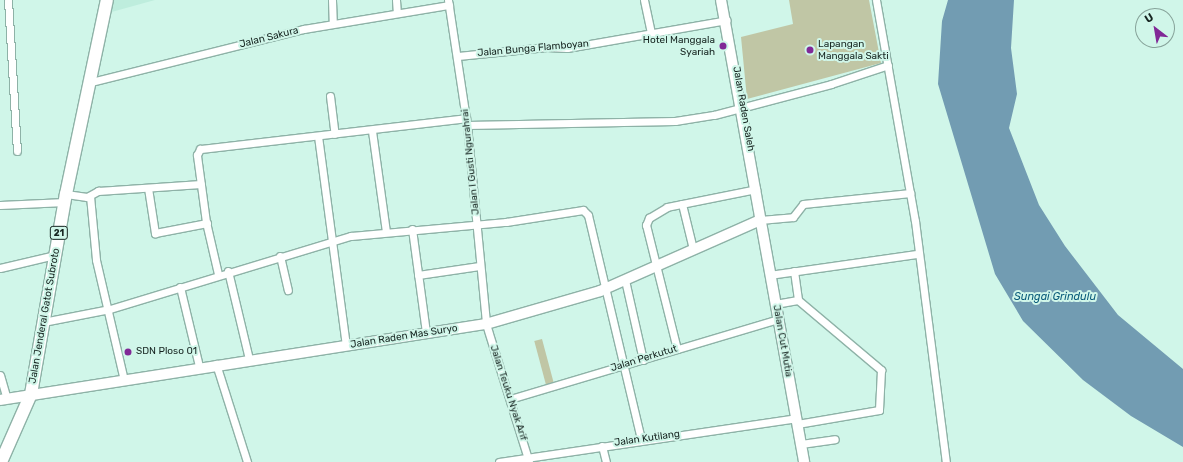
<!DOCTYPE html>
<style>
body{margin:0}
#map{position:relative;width:1183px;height:462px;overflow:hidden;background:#d0f6e9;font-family:Rubik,sans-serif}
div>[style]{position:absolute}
.built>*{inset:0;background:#beeddd}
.green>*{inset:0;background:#c0c6a5;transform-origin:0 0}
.water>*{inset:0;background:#729cb2}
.roads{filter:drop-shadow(1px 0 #8eb2a7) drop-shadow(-1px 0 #8eb2a7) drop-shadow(0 1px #8eb2a7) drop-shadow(0 -1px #8eb2a7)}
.street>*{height:7px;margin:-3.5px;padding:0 3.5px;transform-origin:3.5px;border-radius:3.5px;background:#fff}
.secondary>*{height:10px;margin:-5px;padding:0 5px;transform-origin:5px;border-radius:5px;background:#fff}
.highway>*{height:12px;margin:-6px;padding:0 6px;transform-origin:6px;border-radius:6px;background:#fff}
.dots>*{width:11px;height:11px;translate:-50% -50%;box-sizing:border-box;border:2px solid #d0f6e9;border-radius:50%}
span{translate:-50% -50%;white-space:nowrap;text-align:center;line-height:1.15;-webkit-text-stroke:4px #d0f6e9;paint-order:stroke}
.shield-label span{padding:1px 3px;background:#d0f6e9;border:1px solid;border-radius:3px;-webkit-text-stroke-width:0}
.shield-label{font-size:9px;color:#162420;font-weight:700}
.street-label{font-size:10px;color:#162420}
.poi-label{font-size:10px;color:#162420}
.right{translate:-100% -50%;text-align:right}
.left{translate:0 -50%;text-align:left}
.water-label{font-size:11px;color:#0a5b7a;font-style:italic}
.north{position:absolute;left:1135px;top:8px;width:40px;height:40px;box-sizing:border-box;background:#d0f6e9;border:1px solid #86a299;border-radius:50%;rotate:329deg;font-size:11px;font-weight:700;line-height:16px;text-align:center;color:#162420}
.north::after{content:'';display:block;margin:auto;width:14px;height:18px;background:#812997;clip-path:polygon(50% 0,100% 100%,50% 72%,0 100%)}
</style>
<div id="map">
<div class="built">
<i style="clip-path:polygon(111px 0,155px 0,108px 13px)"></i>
</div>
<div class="green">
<i style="clip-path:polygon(789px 0,869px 0,881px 63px,747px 99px,741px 37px,793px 24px)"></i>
<i style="left:542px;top:339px;width:47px;height:8px;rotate:75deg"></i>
</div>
<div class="water">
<i style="clip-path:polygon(948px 0,1014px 0,1011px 48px,1017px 94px,1009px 128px,1039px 205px,1065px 246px,1118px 315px,1183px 369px,1183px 447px,1131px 416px,1083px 380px,1023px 321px,995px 274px,938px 84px,942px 21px)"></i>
</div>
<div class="roads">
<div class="street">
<i style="left:8px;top:0;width:151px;rotate:86.6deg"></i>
<i style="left:332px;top:0;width:23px;rotate:88deg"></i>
<i style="left:396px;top:0;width:13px;rotate:86deg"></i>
<i style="left:448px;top:0;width:126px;rotate:81.4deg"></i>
<i style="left:467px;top:125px;width:200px;rotate:84.5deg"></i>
<i style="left:486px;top:324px;width:145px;rotate:72.7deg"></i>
<i style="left:644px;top:0;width:35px;rotate:78deg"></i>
<i style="left:876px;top:0;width:224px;rotate:80deg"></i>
<i style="left:915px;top:221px;width:243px;rotate:82.7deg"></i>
<i style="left:458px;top:56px;width:89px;rotate:-5.8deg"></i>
<i style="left:547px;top:47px;width:20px;rotate:3deg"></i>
<i style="left:567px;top:48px;width:162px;rotate:-9.9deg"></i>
<i style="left:91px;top:82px;width:219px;rotate:-14deg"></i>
<i style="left:304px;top:29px;width:147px;rotate:-9.4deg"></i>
<i style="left:330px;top:96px;width:38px;rotate:83deg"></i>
<i style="left:467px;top:125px;width:208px;rotate:-1.1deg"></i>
<i style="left:675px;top:121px;width:39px;rotate:-9deg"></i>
<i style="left:714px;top:115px;width:121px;rotate:-14.8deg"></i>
<i style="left:831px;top:84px;width:60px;rotate:-18.4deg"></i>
<i style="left:372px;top:131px;width:102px;rotate:82.1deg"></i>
<i style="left:318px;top:136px;width:211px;rotate:82.4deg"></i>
<i style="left:148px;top:188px;width:46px;rotate:81.2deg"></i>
<i style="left:155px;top:233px;width:53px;rotate:-10.9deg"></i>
<i style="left:66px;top:194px;width:21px;rotate:8deg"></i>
<i style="left:87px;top:197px;width:13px;rotate:-29deg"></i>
<i style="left:98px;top:191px;width:103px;rotate:-3.9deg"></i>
<i style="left:90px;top:196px;width:64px;rotate:84.6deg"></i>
<i style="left:96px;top:260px;width:123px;rotate:76.9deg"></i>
<i style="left:682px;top:204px;width:46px;rotate:76.3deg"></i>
<i style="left:0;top:205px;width:65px;rotate:-2.6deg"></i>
<i style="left:760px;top:220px;width:33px;rotate:-5deg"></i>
<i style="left:793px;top:217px;width:16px;rotate:-52deg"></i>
<i style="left:803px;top:204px;width:108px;rotate:-5.9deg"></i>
<i style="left:412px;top:229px;width:105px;rotate:82.3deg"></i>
<i style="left:280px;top:256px;width:35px;rotate:77deg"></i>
<i style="left:0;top:268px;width:57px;rotate:-13.3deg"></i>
<i style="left:228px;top:271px;width:90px;rotate:76.6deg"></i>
<i style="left:794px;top:271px;width:29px;rotate:82deg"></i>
<i style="left:218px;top:274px;width:53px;rotate:-103deg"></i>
<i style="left:206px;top:222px;width:68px;rotate:-97.7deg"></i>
<i style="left:197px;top:155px;width:7px;rotate:-63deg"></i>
<i style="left:200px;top:149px;width:268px;rotate:-6.6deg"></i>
<i style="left:418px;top:275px;width:62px;rotate:-8.4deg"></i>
<i style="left:769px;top:275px;width:149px;rotate:-8.1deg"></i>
<i style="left:625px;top:280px;width:82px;rotate:77.3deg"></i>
<i style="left:180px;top:287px;width:81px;rotate:76.5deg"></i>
<i style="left:775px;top:304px;width:23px;rotate:-10deg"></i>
<i style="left:798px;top:300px;width:109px;rotate:40.1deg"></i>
<i style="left:881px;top:370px;width:40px;rotate:92.9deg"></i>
<i style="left:879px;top:410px;width:83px;rotate:170.3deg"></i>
<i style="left:43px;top:322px;width:68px;rotate:-11deg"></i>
<i style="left:110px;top:309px;width:252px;rotate:-16.9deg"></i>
<i style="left:351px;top:236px;width:156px;rotate:-5.2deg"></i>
<i style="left:506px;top:222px;width:78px;rotate:-8.9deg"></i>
<i style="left:583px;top:210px;width:7px;rotate:45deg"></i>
<i style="left:588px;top:215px;width:231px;rotate:76.7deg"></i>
<i style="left:677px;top:349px;width:128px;rotate:-104deg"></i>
<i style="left:646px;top:225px;width:8px;rotate:-67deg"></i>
<i style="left:649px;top:218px;width:21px;rotate:-31deg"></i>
<i style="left:667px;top:207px;width:91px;rotate:-11.4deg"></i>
<i style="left:216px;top:364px;width:103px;rotate:72.4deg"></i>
<i style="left:0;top:375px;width:25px;rotate:74deg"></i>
<i style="left:510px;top:399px;width:280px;rotate:-16.6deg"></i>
<i style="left:801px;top:444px;width:34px;rotate:-8deg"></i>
<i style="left:602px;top:446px;width:16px;rotate:76deg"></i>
<i style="left:499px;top:462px;width:300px;rotate:-8.4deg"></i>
</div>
<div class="secondary">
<i style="left:721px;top:0;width:469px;rotate:79.8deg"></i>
<i style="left:0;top:400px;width:492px;rotate:-8.9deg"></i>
<i style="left:486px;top:324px;width:119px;rotate:-16.1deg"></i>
<i style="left:600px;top:291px;width:175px;rotate:-23.9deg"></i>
</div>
<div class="highway">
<i style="left:1px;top:462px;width:74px;rotate:-66.2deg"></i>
<i style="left:31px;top:394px;width:203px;rotate:-80.1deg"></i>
<i style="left:66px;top:194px;width:198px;rotate:-78.1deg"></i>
</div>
</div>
<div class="dots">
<i style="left:723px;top:46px;background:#812997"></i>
<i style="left:810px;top:50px;background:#812997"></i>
<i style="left:128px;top:352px;background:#812997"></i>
</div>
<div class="shield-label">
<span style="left:59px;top:233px">21</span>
</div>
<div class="street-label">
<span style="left:269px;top:38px;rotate:-14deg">Jalan Sakura</span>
<span style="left:533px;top:49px;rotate:-5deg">Jalan Bunga Flamboyan</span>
<span style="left:743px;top:109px;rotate:80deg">Jalan Raden Saleh</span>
<span style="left:471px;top:162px;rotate:-96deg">Jalan I Gusti Ngurahrai</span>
<span style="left:45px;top:316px;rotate:-80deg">Jalan Jenderal Gatot Subroto</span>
<span style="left:404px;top:337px;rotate:-9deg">Jalan Raden Mas Suryo</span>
<span style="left:782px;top:341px;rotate:80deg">Jalan Cut Mutia</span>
<span style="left:644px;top:359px;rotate:-17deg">Jalan Perkutut</span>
<span style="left:508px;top:393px;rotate:72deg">Jalan Teuku Nyak Arif</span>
<span style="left:647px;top:439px;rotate:-8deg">Jalan Kutilang</span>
</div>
<div class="poi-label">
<span class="right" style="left:715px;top:46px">Hotel Manggala<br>Syariah</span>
<span class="left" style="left:818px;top:50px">Lapangan<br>Manggala Sakti</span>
<span class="left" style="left:136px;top:352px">SDN Ploso 01</span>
</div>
<div class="water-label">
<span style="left:1055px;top:297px">Sungai Grindulu</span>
</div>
<div class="north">U</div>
</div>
